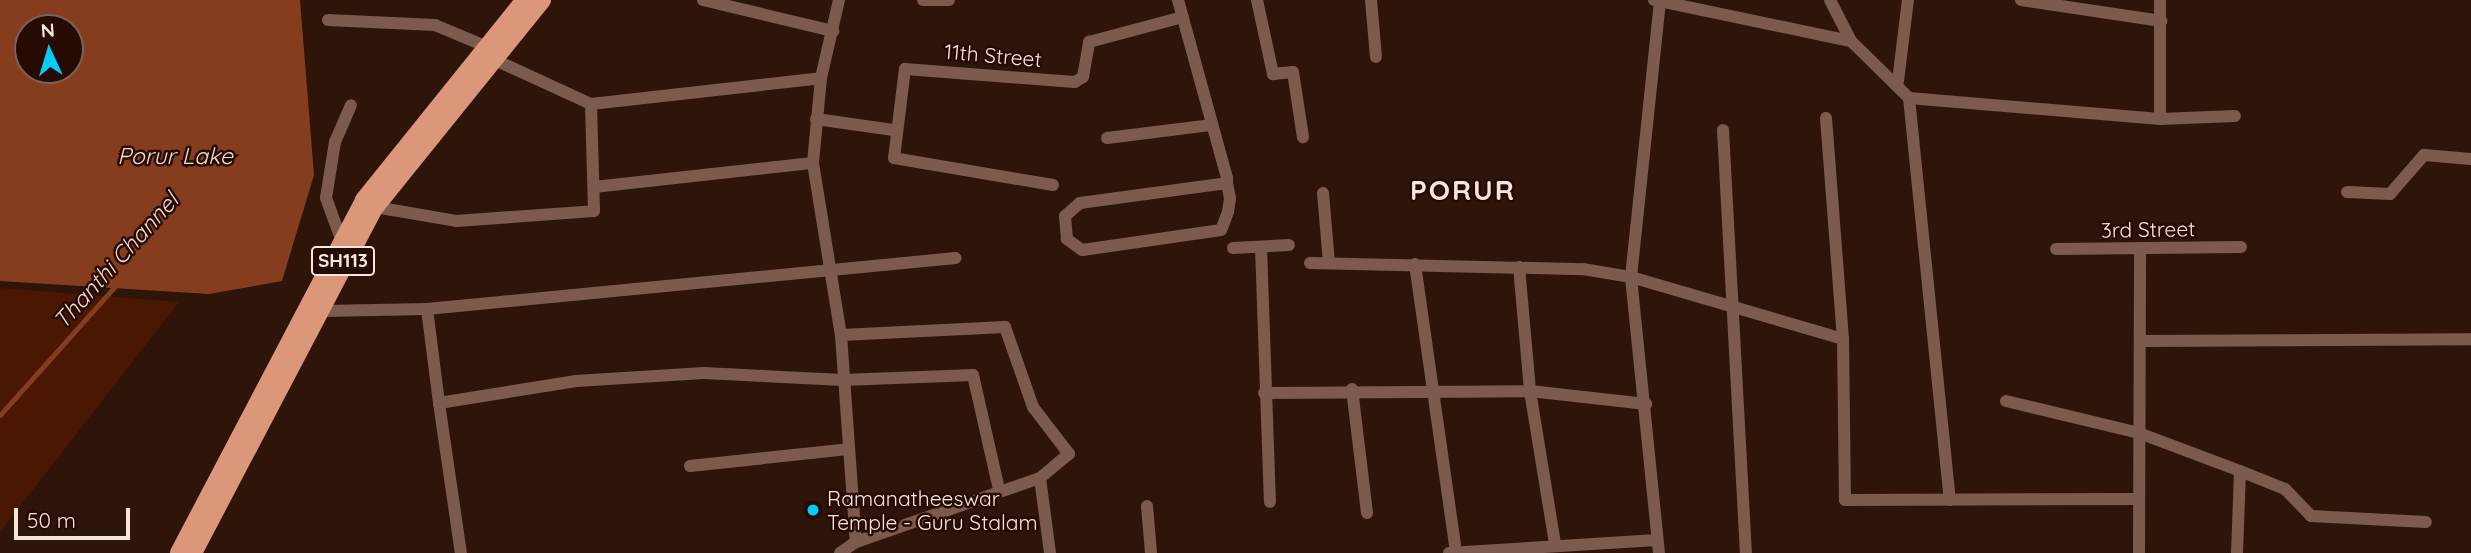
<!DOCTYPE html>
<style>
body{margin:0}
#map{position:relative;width:2471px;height:553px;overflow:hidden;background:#2f1409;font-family:Quicksand,sans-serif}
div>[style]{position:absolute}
.green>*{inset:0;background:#4a1802}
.water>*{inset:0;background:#863d1d}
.stream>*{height:4.5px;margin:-2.25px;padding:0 2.25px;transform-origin:2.25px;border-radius:2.25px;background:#863d1d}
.street>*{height:12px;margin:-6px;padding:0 6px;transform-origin:6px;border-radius:6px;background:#7c5a4d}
.primary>*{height:18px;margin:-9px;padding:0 9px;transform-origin:9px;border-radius:9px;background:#dc977b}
.dots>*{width:19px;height:19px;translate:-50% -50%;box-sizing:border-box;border:4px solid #250b03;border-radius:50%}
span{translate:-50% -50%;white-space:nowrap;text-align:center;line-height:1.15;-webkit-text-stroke:5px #250b03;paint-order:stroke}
.shield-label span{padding:2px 5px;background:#250b03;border:2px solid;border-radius:5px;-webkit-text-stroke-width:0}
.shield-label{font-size:19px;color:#f9e6de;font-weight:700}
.street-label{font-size:21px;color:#f9e6de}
.poi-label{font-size:21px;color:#f9e6de}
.left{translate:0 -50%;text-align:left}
.water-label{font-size:23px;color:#f0d9d0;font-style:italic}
.district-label{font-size:28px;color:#f9e6de;font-weight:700;letter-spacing:2px}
.north{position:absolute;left:14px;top:14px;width:70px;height:70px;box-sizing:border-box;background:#250b03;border:2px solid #7a635b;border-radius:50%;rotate:356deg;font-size:19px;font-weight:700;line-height:28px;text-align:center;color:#f9e6de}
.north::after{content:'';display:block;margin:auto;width:24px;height:32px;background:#05cbf9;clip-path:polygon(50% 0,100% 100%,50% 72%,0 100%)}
.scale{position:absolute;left:14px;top:508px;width:116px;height:32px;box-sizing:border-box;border:4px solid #f9e6de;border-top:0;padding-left:9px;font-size:21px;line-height:24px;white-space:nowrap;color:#f9e6de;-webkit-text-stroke:5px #250b03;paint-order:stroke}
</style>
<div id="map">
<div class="green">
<i style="clip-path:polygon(0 288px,179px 302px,0 532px)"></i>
</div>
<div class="water">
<i style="clip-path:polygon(evenodd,0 0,300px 0,314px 175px,282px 281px,209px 294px,0 281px,0 0,28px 28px,70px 28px,70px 70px,28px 70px,28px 28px)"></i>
</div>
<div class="stream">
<i style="left:0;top:415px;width:177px;rotate:-48.2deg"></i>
</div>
<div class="street">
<i style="left:703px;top:0;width:134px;rotate:13.4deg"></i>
<i style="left:839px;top:0;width:80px;rotate:103deg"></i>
<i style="left:821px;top:78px;width:85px;rotate:95.4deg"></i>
<i style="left:813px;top:163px;width:174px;rotate:80.8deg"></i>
<i style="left:841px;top:335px;width:208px;rotate:85.9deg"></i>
<i style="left:923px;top:0;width:26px"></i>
<i style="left:1178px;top:0;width:185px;rotate:74.6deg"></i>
<i style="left:1227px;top:178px;width:5px;rotate:90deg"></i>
<i style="left:1227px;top:183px;width:16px;rotate:79deg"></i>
<i style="left:1230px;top:199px;width:13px;rotate:99deg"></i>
<i style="left:1228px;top:212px;width:19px;rotate:111deg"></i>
<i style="left:1221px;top:230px;width:140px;rotate:171.8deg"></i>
<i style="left:1082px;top:250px;width:19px;rotate:-144deg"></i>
<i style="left:1067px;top:239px;width:23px;rotate:-95deg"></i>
<i style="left:1065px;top:216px;width:20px;rotate:-41deg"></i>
<i style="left:1080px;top:203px;width:148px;rotate:-7.7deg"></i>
<i style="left:1257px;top:0;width:76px;rotate:77.8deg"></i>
<i style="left:1273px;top:74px;width:20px;rotate:-6deg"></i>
<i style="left:1293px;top:72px;width:66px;rotate:81.3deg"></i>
<i style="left:1371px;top:0;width:57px;rotate:85deg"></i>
<i style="left:1654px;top:0;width:201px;rotate:11.8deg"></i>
<i style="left:1830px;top:0;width:46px;rotate:62.9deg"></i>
<i style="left:1851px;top:41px;width:81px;rotate:44.5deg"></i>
<i style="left:1909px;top:98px;width:252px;rotate:4.8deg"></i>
<i style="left:2160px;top:119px;width:75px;rotate:-2.3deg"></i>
<i style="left:2021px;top:0;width:142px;rotate:8.5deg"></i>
<i style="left:328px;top:20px;width:107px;rotate:2.7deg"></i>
<i style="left:435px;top:25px;width:62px;rotate:22.8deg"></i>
<i style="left:493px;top:59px;width:108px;rotate:24.7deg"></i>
<i style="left:591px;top:104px;width:231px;rotate:-6.4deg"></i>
<i style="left:1898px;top:81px;width:82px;rotate:-83deg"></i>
<i style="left:1909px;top:98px;width:404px;rotate:84.2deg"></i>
<i style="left:1826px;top:118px;width:222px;rotate:85.6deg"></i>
<i style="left:1843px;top:339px;width:161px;rotate:89.3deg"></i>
<i style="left:1845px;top:500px;width:294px;rotate:-0.2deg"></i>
<i style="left:816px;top:119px;width:78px;rotate:8.1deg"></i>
<i style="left:2160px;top:119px;width:119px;rotate:-90deg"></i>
<i style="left:1723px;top:130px;width:424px;rotate:86.9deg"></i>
<i style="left:1107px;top:138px;width:106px;rotate:-7.1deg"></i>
<i style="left:1053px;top:185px;width:161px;rotate:-170.4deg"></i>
<i style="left:894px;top:158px;width:90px;rotate:-83deg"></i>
<i style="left:905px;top:69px;width:170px;rotate:4.4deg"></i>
<i style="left:1075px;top:82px;width:9px;rotate:-32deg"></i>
<i style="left:1083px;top:77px;width:36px;rotate:-80deg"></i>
<i style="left:1089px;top:42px;width:97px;rotate:-14.9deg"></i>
<i style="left:594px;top:187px;width:220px;rotate:-6.3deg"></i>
<i style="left:2347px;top:192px;width:43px;rotate:2.7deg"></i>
<i style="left:2390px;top:194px;width:52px;rotate:-48.9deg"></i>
<i style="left:2424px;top:155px;width:47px;rotate:4.9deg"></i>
<i style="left:1323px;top:193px;width:70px;rotate:85.1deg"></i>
<i style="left:375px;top:207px;width:82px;rotate:9.8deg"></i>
<i style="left:456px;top:221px;width:138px;rotate:-4.1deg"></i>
<i style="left:594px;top:211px;width:107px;rotate:-91.6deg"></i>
<i style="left:341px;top:239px;width:44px;rotate:-110.1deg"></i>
<i style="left:326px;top:198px;width:57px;rotate:-80.9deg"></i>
<i style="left:335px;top:142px;width:40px;rotate:-66.6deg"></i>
<i style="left:1261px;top:247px;width:255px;rotate:88deg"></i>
<i style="left:1233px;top:248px;width:56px;rotate:-3.1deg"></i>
<i style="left:2056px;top:249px;width:185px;rotate:-0.6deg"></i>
<i style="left:1310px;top:263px;width:273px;rotate:1.3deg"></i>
<i style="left:1583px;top:269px;width:49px;rotate:9.5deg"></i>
<i style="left:1631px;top:277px;width:221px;rotate:16.3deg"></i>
<i style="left:1415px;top:264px;width:291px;rotate:81.9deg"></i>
<i style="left:1519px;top:267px;width:124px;rotate:84.9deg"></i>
<i style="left:1530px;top:391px;width:155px;rotate:80.7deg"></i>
<i style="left:427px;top:309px;width:95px;rotate:82.7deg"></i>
<i style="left:439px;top:403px;width:139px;rotate:-9.1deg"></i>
<i style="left:576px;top:381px;width:128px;rotate:-3.6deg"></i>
<i style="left:704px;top:373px;width:139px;rotate:2.9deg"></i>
<i style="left:843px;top:380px;width:130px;rotate:-2.2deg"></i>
<i style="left:973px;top:375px;width:117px;rotate:77.2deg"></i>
<i style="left:323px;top:311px;width:104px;rotate:-1.1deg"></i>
<i style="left:427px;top:309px;width:531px;rotate:-5.51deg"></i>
<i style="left:2140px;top:341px;width:331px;rotate:-0.3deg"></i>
<i style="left:1352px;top:389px;width:125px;rotate:83.1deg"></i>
<i style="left:1264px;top:393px;width:266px;rotate:-0.4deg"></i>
<i style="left:1530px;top:391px;width:117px;rotate:6.4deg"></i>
<i style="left:2006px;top:401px;width:137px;rotate:13.5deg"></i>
<i style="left:2139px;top:433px;width:108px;rotate:20.6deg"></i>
<i style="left:2240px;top:471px;width:48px;rotate:21.8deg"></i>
<i style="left:2285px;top:489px;width:37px;rotate:46deg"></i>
<i style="left:2311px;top:516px;width:115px;rotate:3deg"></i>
<i style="left:439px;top:403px;width:152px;rotate:81.7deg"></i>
<i style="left:690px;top:466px;width:159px;rotate:-6.1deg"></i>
<i style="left:1040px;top:478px;width:76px;rotate:82.4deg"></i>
<i style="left:1147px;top:506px;width:47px;rotate:85.1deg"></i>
<i style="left:840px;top:553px;width:19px;rotate:-35deg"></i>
<i style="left:856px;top:542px;width:195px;rotate:-19.2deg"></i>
<i style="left:1040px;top:478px;width:38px;rotate:-40deg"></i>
<i style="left:1069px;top:454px;width:59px;rotate:-127.5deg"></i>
<i style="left:1033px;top:407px;width:85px;rotate:-109.3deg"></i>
<i style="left:1005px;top:327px;width:164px;rotate:177.2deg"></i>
<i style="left:1449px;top:553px;width:208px;rotate:-3.6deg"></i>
<i style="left:1659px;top:553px;width:277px;rotate:-95.8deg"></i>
<i style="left:1631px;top:277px;width:277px;rotate:-84deg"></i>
<i style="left:2139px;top:553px;width:305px;rotate:-89.8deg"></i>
<i style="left:2237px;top:553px;width:82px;rotate:-87.9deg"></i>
</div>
<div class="primary">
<i style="left:179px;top:553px;width:399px;rotate:-62.3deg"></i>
<i style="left:364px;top:200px;width:257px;rotate:-51.2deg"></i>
<i style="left:193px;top:553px;width:391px;rotate:-62.3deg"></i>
<i style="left:375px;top:207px;width:266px;rotate:-51.1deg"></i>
</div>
<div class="dots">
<i style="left:813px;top:510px;background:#05cbf9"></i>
</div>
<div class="shield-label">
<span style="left:343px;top:261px">SH113</span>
</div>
<div class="street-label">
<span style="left:993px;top:55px;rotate:5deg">11th Street</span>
<span style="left:2148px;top:229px;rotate:-1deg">3rd Street</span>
</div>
<div class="poi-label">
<span class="left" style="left:827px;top:510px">Ramanatheeswar<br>Temple - Guru Stalam</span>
</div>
<div class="water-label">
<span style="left:175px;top:156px">Porur Lake</span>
<span style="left:116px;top:261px;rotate:-48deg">Thanthi Channel</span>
</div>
<div class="district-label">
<span style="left:1463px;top:190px">PORUR</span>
</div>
<div class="north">N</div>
<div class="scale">50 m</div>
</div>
